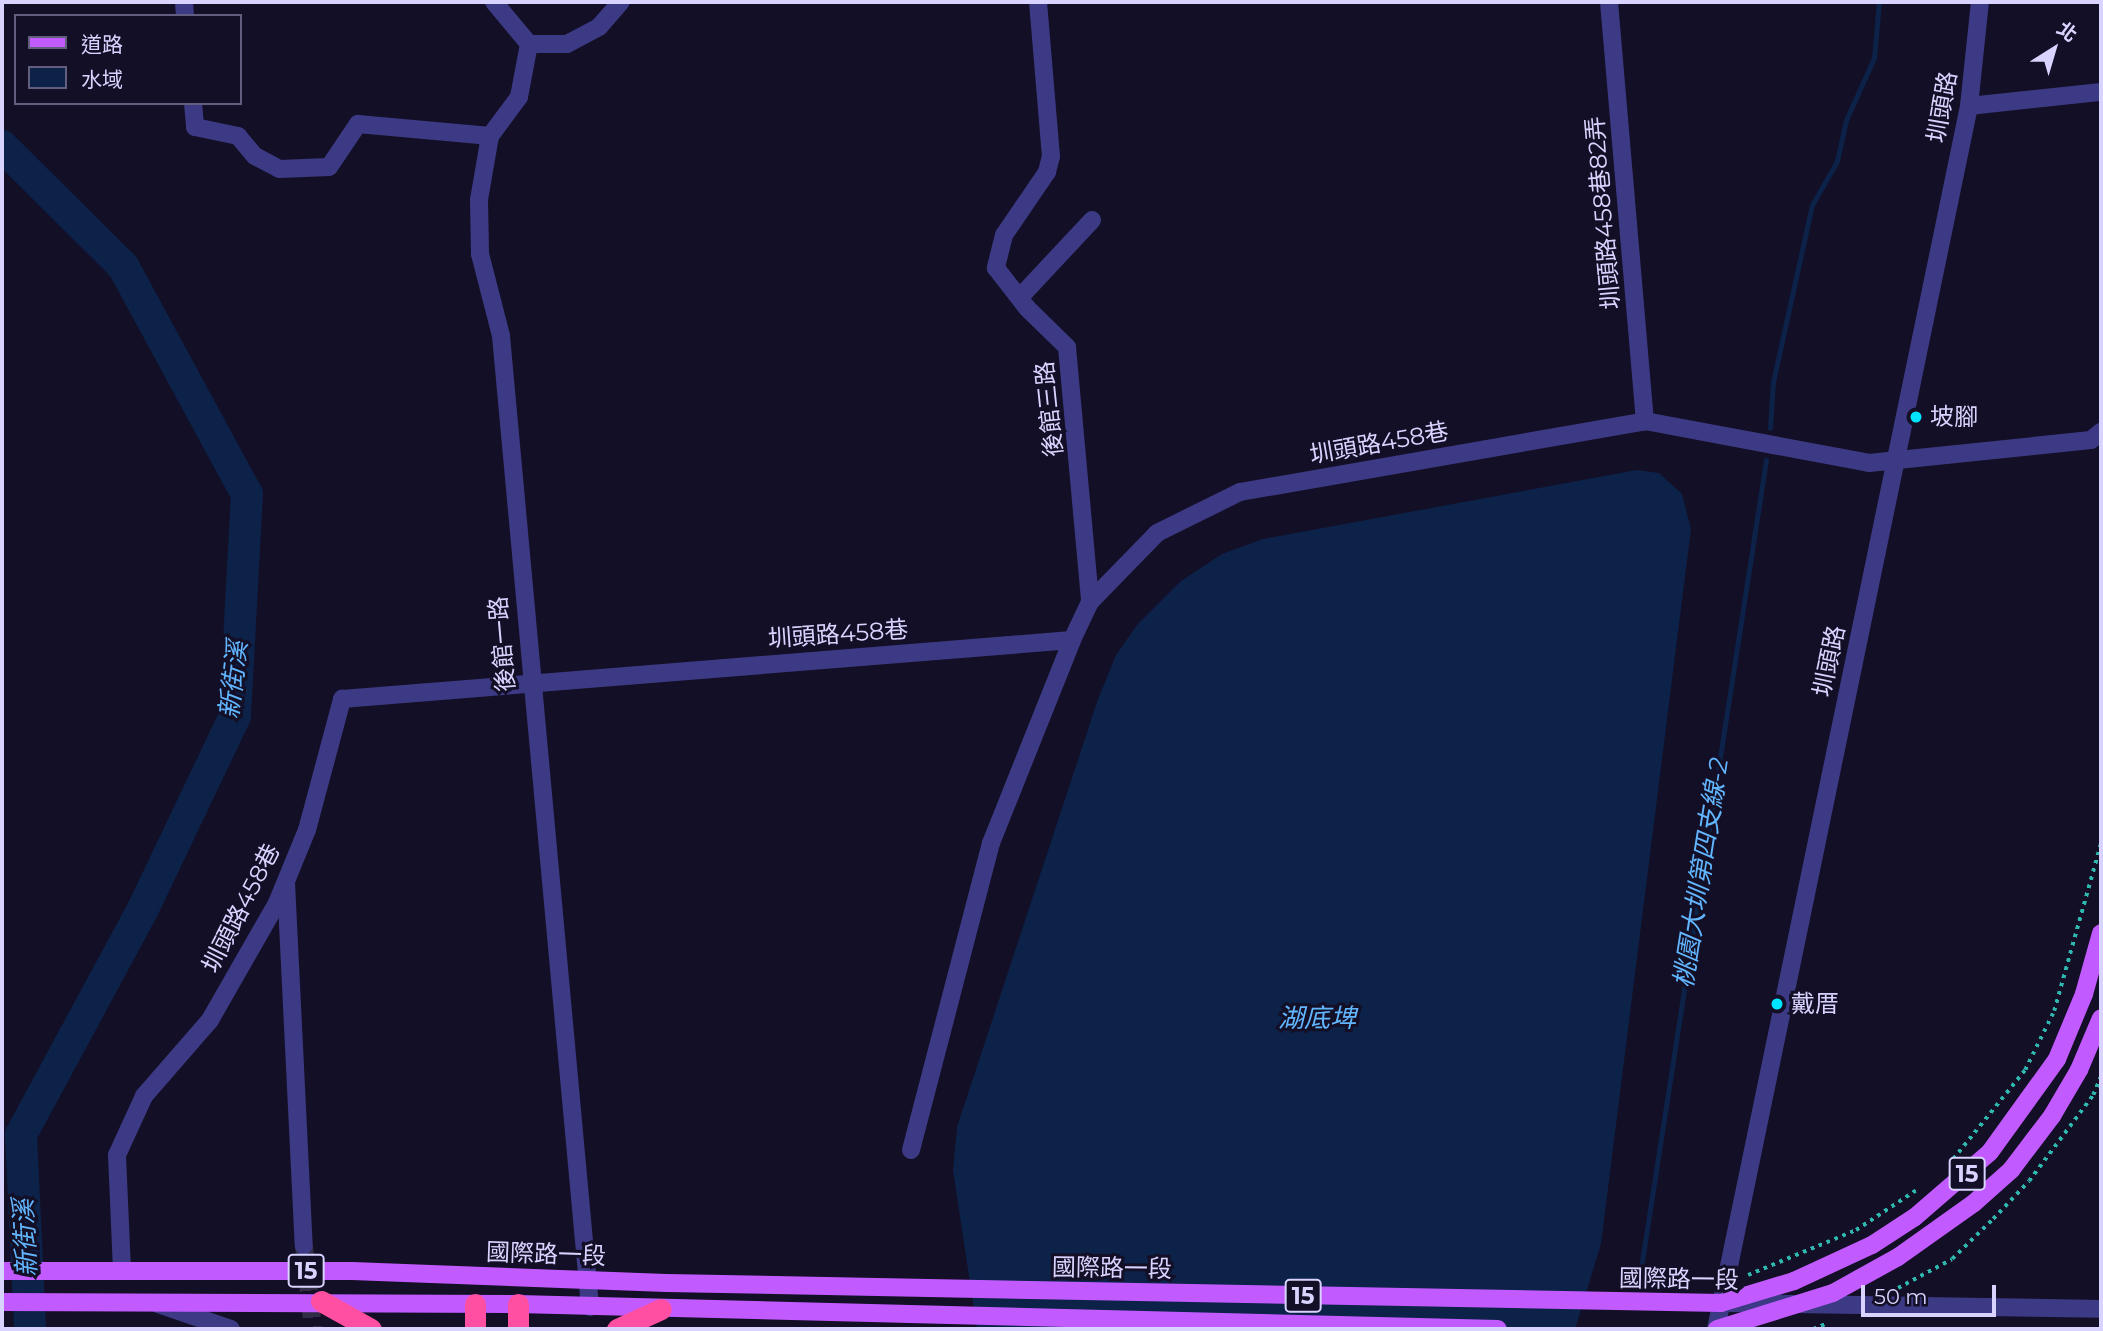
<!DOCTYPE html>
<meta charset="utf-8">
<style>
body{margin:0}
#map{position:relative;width:2103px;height:1331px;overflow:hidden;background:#130f26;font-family:Montserrat,"Noto Sans TC",sans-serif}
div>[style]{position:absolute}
.water>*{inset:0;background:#0c2248}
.stream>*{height:5px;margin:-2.5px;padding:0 2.5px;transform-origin:2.5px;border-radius:2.5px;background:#0c2248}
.river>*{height:32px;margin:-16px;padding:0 16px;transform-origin:16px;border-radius:16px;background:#0c2248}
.minor-tunnel>*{height:18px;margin-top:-9px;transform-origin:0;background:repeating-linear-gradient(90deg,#312d47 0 18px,transparent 0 27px)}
.path>*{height:3.5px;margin-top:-1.75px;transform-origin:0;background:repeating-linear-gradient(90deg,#2fb8b0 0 3.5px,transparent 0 8.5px)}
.minor>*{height:18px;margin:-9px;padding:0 9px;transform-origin:9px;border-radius:9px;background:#3d3a85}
.major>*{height:18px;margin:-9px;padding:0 9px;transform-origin:9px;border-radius:9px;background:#c25bff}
.highway>*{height:21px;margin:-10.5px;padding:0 10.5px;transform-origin:10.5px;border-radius:10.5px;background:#ff4fa3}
.dots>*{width:19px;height:19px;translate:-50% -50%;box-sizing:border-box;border:4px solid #130f26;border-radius:50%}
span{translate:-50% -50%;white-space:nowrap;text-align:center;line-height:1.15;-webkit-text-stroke:6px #130f26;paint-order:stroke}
.shield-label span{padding:2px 5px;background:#130f26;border:2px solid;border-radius:5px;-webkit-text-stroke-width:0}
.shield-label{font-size:23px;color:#d9d4ff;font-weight:700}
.street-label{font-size:24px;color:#d9d4ff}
.poi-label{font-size:24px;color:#d9d4ff}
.left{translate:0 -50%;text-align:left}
.water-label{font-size:26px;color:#62b6ff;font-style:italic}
.frame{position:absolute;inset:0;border:4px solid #d9d4ff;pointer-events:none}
.legend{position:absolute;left:14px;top:14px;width:228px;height:91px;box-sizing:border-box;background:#130f26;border:2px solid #625e7d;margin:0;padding:9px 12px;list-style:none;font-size:21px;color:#d9d4ff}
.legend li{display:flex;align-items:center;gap:14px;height:35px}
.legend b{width:35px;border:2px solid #625e7d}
.north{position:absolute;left:2019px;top:14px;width:70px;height:70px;-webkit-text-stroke:5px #130f26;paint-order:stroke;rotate:37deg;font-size:19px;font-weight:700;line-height:28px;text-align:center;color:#d9d4ff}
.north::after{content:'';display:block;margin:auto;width:24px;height:32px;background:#d9d4ff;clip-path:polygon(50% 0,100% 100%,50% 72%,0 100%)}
.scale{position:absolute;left:1861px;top:1285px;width:135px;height:32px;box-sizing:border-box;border:4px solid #d9d4ff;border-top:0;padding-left:9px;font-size:21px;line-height:24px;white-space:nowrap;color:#d9d4ff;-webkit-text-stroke:5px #130f26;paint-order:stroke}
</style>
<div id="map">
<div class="water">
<i style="clip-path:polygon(1637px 470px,1659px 473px,1682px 494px,1691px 529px,1601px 1244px,1575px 1329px,977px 1329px,953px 1170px,957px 1127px,1098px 699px,1116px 655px,1137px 625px,1181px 581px,1222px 554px,1263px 539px)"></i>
</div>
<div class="stream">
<i style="left:1770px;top:428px;width:46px;rotate:-86.3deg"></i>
<i style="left:1773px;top:382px;width:181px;rotate:-77.6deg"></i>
<i style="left:1812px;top:205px;width:51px;rotate:-60.4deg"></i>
<i style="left:1837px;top:161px;width:42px;rotate:-77.6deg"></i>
<i style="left:1846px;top:120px;width:68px;rotate:-65.7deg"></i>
<i style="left:1874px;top:58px;width:56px;rotate:-84.9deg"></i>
<i style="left:1638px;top:1287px;width:837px;rotate:-81.2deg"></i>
</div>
<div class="river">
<i style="left:2px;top:146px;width:170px;rotate:44.8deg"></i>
<i style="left:123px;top:266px;width:260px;rotate:61.5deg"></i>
<i style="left:247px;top:494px;width:222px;rotate:93.1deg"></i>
<i style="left:235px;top:716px;width:214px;rotate:115.5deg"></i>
<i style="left:143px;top:909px;width:257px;rotate:118.4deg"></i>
<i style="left:21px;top:1135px;width:194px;rotate:87.3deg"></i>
</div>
<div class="minor-tunnel">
<i style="left:304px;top:1246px;width:83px;rotate:83.8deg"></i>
</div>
<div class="path">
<i style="left:1953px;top:1159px;width:114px;rotate:-51deg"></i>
<i style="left:2025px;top:1070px;width:66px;rotate:-63.8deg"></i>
<i style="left:2054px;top:1011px;width:174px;rotate:-74.4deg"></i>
<i style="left:1748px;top:1275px;width:117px;rotate:-22.6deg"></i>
<i style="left:1856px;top:1230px;width:74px;rotate:-33.5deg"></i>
<i style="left:1898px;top:1288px;width:61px;rotate:-28.2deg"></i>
<i style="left:1952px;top:1259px;width:57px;rotate:-44.3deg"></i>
<i style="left:1993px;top:1219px;width:52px;rotate:-46.5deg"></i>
<i style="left:2029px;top:1181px;width:107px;rotate:-53.3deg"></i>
<i style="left:2093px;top:1095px;width:21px;rotate:-67deg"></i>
<i style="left:1813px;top:1329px;width:16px;rotate:-22deg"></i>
</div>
<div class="minor">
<i style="left:184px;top:2px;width:14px;rotate:86deg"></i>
<i style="left:494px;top:2px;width:55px;rotate:50.2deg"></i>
<i style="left:529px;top:44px;width:54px;rotate:100.7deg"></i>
<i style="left:519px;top:97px;width:49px;rotate:126.6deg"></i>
<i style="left:490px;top:136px;width:65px;rotate:99.8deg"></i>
<i style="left:479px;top:200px;width:54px;rotate:88.9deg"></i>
<i style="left:480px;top:254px;width:85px;rotate:75.6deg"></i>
<i style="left:501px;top:336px;width:975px;rotate:84.76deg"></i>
<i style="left:1038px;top:2px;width:155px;rotate:85.2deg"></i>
<i style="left:1051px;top:156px;width:16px;rotate:104deg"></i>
<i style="left:1047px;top:172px;width:76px;rotate:124.3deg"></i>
<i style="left:1004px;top:235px;width:34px;rotate:104deg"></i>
<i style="left:996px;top:268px;width:51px;rotate:52.2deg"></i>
<i style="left:1027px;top:308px;width:56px;rotate:44.3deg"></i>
<i style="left:1067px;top:347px;width:256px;rotate:84.8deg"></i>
<i style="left:1609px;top:2px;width:421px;rotate:85.1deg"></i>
<i style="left:529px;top:44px;width:38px"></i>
<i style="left:567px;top:44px;width:36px;rotate:-28deg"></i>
<i style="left:599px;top:27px;width:33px;rotate:-49deg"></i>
<i style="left:193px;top:103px;width:24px;rotate:85deg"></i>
<i style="left:195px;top:127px;width:44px;rotate:11.8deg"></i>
<i style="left:238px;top:136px;width:26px;rotate:50deg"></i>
<i style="left:255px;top:156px;width:27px;rotate:28deg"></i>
<i style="left:279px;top:169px;width:50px;rotate:-2.3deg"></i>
<i style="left:329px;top:167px;width:52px;rotate:-56deg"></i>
<i style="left:358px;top:124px;width:133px;rotate:5.2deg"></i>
<i style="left:1969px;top:106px;width:133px;rotate:-6.1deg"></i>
<i style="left:1021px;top:296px;width:104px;rotate:-46.9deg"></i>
<i style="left:286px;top:883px;width:363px;rotate:87.2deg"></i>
<i style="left:911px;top:1150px;width:317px;rotate:-75.4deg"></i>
<i style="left:991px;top:843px;width:219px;rotate:-68.2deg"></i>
<i style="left:122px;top:1270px;width:115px;rotate:-92.5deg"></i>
<i style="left:117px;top:1155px;width:65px;rotate:-65.4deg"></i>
<i style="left:144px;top:1096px;width:101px;rotate:-49deg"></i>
<i style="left:210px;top:1020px;width:135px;rotate:-60.2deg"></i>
<i style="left:277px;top:903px;width:79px;rotate:-67.7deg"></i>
<i style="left:307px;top:830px;width:136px;rotate:-75deg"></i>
<i style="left:342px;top:699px;width:732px;rotate:-4.62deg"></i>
<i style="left:1072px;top:640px;width:42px;rotate:-64.7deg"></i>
<i style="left:1090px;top:602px;width:96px;rotate:-45.8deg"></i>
<i style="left:1157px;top:533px;width:93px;rotate:-26.3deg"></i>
<i style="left:1240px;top:492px;width:411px;rotate:-9.9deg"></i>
<i style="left:1645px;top:421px;width:228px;rotate:10.6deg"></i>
<i style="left:1869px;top:463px;width:223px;rotate:-5.9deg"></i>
<i style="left:2091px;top:440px;width:13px;rotate:-39deg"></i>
<i style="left:1727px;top:1303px;width:374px;rotate:0.9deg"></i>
<i style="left:158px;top:1304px;width:77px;rotate:18.9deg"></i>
<i style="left:1716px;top:1329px;width:1249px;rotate:-78.31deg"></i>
<i style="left:1969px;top:106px;width:105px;rotate:-84deg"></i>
</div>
<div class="major">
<i style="left:2px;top:1271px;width:350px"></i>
<i style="left:352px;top:1271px;width:314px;rotate:2.2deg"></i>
<i style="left:666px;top:1283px;width:1055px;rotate:1.09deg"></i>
<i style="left:1721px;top:1303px;width:76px;rotate:-16.8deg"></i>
<i style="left:1794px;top:1281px;width:86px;rotate:-24.8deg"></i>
<i style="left:1872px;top:1245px;width:51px;rotate:-33.1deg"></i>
<i style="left:1915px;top:1217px;width:99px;rotate:-40.9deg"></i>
<i style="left:1990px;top:1152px;width:115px;rotate:-54.2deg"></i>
<i style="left:2057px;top:1059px;width:70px;rotate:-67.4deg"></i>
<i style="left:2084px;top:994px;width:63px;rotate:-74.4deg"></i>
<i style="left:2px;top:1302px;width:516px;rotate:0.22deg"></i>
<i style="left:518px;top:1304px;width:980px;rotate:1.46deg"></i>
<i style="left:1717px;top:1329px;width:121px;rotate:-17.2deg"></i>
<i style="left:1833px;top:1293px;width:74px;rotate:-29deg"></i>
<i style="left:1898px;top:1257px;width:93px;rotate:-35.4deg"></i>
<i style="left:1974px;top:1203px;width:50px;rotate:-41.7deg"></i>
<i style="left:2011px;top:1170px;width:68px;rotate:-52.8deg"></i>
<i style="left:2052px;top:1116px;width:53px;rotate:-59.6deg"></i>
<i style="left:2079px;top:1070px;width:56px;rotate:-67.1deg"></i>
</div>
<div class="highway">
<i style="left:321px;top:1301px;width:57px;rotate:29.2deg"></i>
<i style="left:518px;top:1304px;width:25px;rotate:90deg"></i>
<i style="left:475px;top:1329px;width:25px;rotate:-90deg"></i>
<i style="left:617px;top:1329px;width:48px;rotate:-24.4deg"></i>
</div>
<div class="dots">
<i style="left:1916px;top:417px;background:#00e5ff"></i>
<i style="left:1777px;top:1004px;background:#00e5ff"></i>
</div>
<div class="shield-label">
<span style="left:1967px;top:1174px">15</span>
<span style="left:306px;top:1271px">15</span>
<span style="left:1303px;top:1296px">15</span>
</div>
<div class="street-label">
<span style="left:1942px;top:107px;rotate:-80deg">圳頭路</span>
<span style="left:1603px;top:213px;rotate:-95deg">圳頭路458巷82弄</span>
<span style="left:1049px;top:409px;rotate:-96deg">後館三路</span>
<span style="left:1379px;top:443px;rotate:-10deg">圳頭路458巷</span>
<span style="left:838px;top:634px;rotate:-4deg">圳頭路458巷</span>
<span style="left:502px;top:644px;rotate:-95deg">後館一路</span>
<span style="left:1829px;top:661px;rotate:-78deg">圳頭路</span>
<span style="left:241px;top:908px;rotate:-63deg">圳頭路458巷</span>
<span style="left:546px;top:1254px;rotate:2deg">國際路一段</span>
<span style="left:1112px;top:1268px;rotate:1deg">國際路一段</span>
<span style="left:1679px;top:1279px;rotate:1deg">國際路一段</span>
</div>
<div class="poi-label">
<span class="left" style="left:1930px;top:417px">坡腳</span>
<span class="left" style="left:1791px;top:1004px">戴厝</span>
</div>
<div class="water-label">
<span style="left:234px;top:680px;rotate:-83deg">新街溪</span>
<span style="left:1702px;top:873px;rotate:-81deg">桃園大圳第四支線-2</span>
<span style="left:1317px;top:1019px">湖底埤</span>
<span style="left:26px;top:1238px;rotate:-93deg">新街溪</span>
</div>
<div class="frame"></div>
<ul class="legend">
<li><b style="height:9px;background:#c25bff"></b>道路</li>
<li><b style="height:19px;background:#0c2248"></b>水域</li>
</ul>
<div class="north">北</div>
<div class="scale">50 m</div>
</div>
